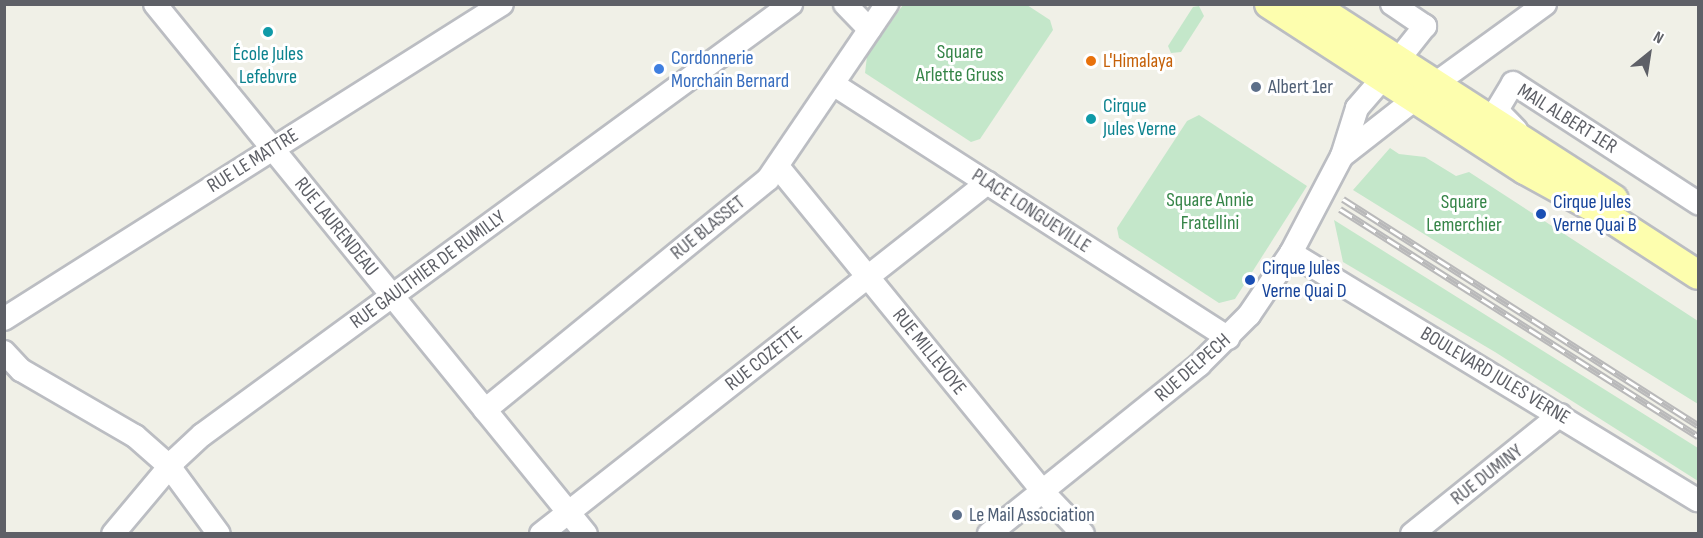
<!DOCTYPE html>
<meta charset="utf-8">
<style>
body{margin:0}
#map{position:relative;width:1703px;height:538px;overflow:hidden;background:#f0f0e7;font-family:"Sofia Sans Condensed",sans-serif}
div>[style]{position:absolute}
.green>*{inset:0;background:#c4e7ca}
.roads{filter:drop-shadow(2px 0 #bbbdc2) drop-shadow(-2px 0 #bbbdc2) drop-shadow(0 2px #bbbdc2) drop-shadow(0 -2px #bbbdc2)}
.minor>*{height:22px;margin:-11px;padding:0 11px;transform-origin:11px;border-radius:11px;background:#fff}
.major>*{height:28px;margin:-14px;padding:0 14px;transform-origin:14px;border-radius:14px;background:#fdfeae}
.rail>*{height:7px;margin-top:-3.5px;transform-origin:0;background:repeating-linear-gradient(90deg,#fff 0 14px,#b9b9ba 0 28px);box-sizing:border-box;border-block:2px solid #b9b9ba}
.dots>*{width:16px;height:16px;translate:-50% -50%;box-sizing:border-box;border:3px solid #fff;border-radius:50%}
span{translate:-50% -50%;white-space:nowrap;text-align:center;line-height:1.15;-webkit-text-stroke:6px #fff;paint-order:stroke}
.park-label{font-size:20px;color:#368548}
.culture-label{font-size:20px;color:#0d838f}
.left{translate:0 -50%;text-align:left}
.shop-label{font-size:20px;color:#366cbe}
.food-label{font-size:20px;color:#c56008}
.service-label{font-size:20px;color:#4e5e75}
.street-label{font-size:20px;color:#5e6067}
.transit-label{font-size:20px;color:#164399}
.frame{position:absolute;inset:0;border:6px solid #5e6067;pointer-events:none}
.north{position:absolute;left:1619px;top:24px;width:60px;height:60px;-webkit-text-stroke:4px #fff;paint-order:stroke;rotate:30deg;font-size:16px;font-weight:700;line-height:24px;text-align:center;color:#5e6067}
.north::after{content:'';display:block;margin:auto;width:21px;height:27px;background:#5e6067;clip-path:polygon(50% 0,100% 100%,50% 72%,0 100%)}
</style>
<div id="map">
<div class="green">
<i style="clip-path:polygon(903px 5px,1027px 5px,1050px 20px,1053px 30px,980px 139px,971px 142px,865px 73px,867px 56px)"></i>
<i style="clip-path:polygon(1199px 6px,1204px 16px,1181px 52px,1171px 53px,1168px 46px,1193px 7px)"></i>
<i style="clip-path:polygon(1199px 115px,1307px 186px,1235px 299px,1219px 303px,1119px 238px,1117px 228px,1187px 121px)"></i>
<i style="clip-path:polygon(1390px 148px,1399px 154px,1425px 157px,1456px 176px,1469px 172px,1698px 321px,1698px 404px,1353px 190px)"></i>
<i style="clip-path:polygon(1334px 220px,1698px 448px,1698px 481px,1495px 352px,1343px 262px)"></i>
</div>
<div class="roads">
<div class="minor">
<i style="left:155px;top:4px;width:683px;rotate:50.88deg"></i>
<i style="left:845px;top:4px;width:35px;rotate:46deg"></i>
<i style="left:1392px;top:4px;width:40px;rotate:34deg"></i>
<i style="left:1425px;top:26px;width:43px;rotate:128.5deg"></i>
<i style="left:833px;top:84px;width:470px;rotate:32.7deg"></i>
<i style="left:1435px;top:84px;width:136px;rotate:-36deg"></i>
<i style="left:1516px;top:130px;width:28px;rotate:-134deg"></i>
<i style="left:1497px;top:110px;width:31px;rotate:-59deg"></i>
<i style="left:1513px;top:83px;width:221px;rotate:33deg"></i>
<i style="left:1342px;top:156px;width:93px;rotate:-38deg"></i>
<i style="left:779px;top:168px;width:417px;rotate:50.8deg"></i>
<i style="left:1042px;top:491px;width:59px;rotate:46.4deg"></i>
<i style="left:1291px;top:253px;width:476px;rotate:31.3deg"></i>
<i style="left:4px;top:319px;width:589px;rotate:-32.31deg"></i>
<i style="left:4px;top:352px;width:25px;rotate:47deg"></i>
<i style="left:21px;top:370px;width:132px;rotate:30.1deg"></i>
<i style="left:135px;top:436px;width:45px;rotate:41.4deg"></i>
<i style="left:169px;top:466px;width:84px;rotate:53.7deg"></i>
<i style="left:485px;top:410px;width:365px;rotate:-39.2deg"></i>
<i style="left:768px;top:179px;width:212px;rotate:-55.8deg"></i>
<i style="left:113px;top:534px;width:97px;rotate:-50deg"></i>
<i style="left:175px;top:460px;width:37px;rotate:-43deg"></i>
<i style="left:202px;top:435px;width:730px;rotate:-36.19deg"></i>
<i style="left:541px;top:534px;width:568px;rotate:-38.2deg"></i>
<i style="left:989px;top:534px;width:270px;rotate:-38.8deg"></i>
<i style="left:1199px;top:365px;width:71px;rotate:-45deg"></i>
<i style="left:1249px;top:315px;width:75px;rotate:-55.9deg"></i>
<i style="left:1291px;top:253px;width:110px;rotate:-62.3deg"></i>
<i style="left:1342px;top:156px;width:50px;rotate:-72.6deg"></i>
<i style="left:1357px;top:108px;width:40px;rotate:-49deg"></i>
<i style="left:1412px;top:534px;width:190px;rotate:-38.8deg"></i>
</div>
<div class="major">
<i style="left:1269px;top:4px;width:305px;rotate:33deg"></i>
<i style="left:1525px;top:170px;width:83px;rotate:28.7deg"></i>
<i style="left:1598px;top:210px;width:119px;rotate:33deg"></i>
<i style="left:1311px;top:4px;width:360px;rotate:32.8deg"></i>
</div>
</div>
<div class="rail">
<i style="left:1343px;top:199px;width:421px;rotate:32.5deg"></i>
<i style="left:1340px;top:209px;width:424px;rotate:32.4deg"></i>
</div>
<div class="dots">
<i style="left:268px;top:32px;background:#0f9aa8"></i>
<i style="left:1091px;top:61px;background:#e8710a"></i>
<i style="left:659px;top:69px;background:#3f7fe0"></i>
<i style="left:1256px;top:87px;background:#5c6f8a"></i>
<i style="left:1091px;top:119px;background:#0f9aa8"></i>
<i style="left:1541px;top:214px;background:#1a4fb4"></i>
<i style="left:1250px;top:280px;background:#1a4fb4"></i>
<i style="left:957px;top:515px;background:#5c6f8a"></i>
</div>
<div class="park-label">
<span style="left:960px;top:64px">Square<br>Arlette Gruss</span>
<span style="left:1210px;top:212px">Square Annie<br>Fratellini</span>
<span style="left:1464px;top:214px">Square<br>Lemerchier</span>
</div>
<div class="culture-label">
<span style="left:268px;top:66px">École Jules<br>Lefebvre</span>
<span class="left" style="left:1103px;top:118px">Cirque<br>Jules Verne</span>
</div>
<div class="shop-label">
<span class="left" style="left:671px;top:70px">Cordonnerie<br>Morchain Bernard</span>
</div>
<div class="food-label">
<span class="left" style="left:1103px;top:61px">L'Himalaya</span>
</div>
<div class="service-label">
<span class="left" style="left:1268px;top:87px">Albert 1er</span>
<span class="left" style="left:969px;top:515px">Le Mail Association</span>
</div>
<div class="street-label">
<span style="left:1567px;top:119px;rotate:32deg">MAIL ALBERT 1ER</span>
<span style="left:253px;top:161px;rotate:-32deg">RUE LE MATTRE</span>
<span style="left:1031px;top:211px;rotate:33deg">PLACE LONGUEVILLE</span>
<span style="left:336px;top:227px;rotate:51deg">RUE LAURENDEAU</span>
<span style="left:708px;top:228px;rotate:-39deg">RUE BLASSET</span>
<span style="left:428px;top:270px;rotate:-36deg">RUE GAULTHIER DE RUMILLY</span>
<span style="left:929px;top:352px;rotate:51deg">RUE MILLEVOYE</span>
<span style="left:764px;top:359px;rotate:-38deg">RUE COZETTE</span>
<span style="left:1193px;top:368px;rotate:-41deg">RUE DELPECH</span>
<span style="left:1495px;top:376px;rotate:31deg">BOULEVARD JULES VERNE</span>
<span style="left:1487px;top:475px;rotate:-38deg">RUE DUMINY</span>
</div>
<div class="transit-label">
<span class="left" style="left:1553px;top:214px">Cirque Jules<br>Verne Quai B</span>
<span class="left" style="left:1262px;top:280px">Cirque Jules<br>Verne Quai D</span>
</div>
<div class="frame"></div>
<div class="north">N</div>
</div>
